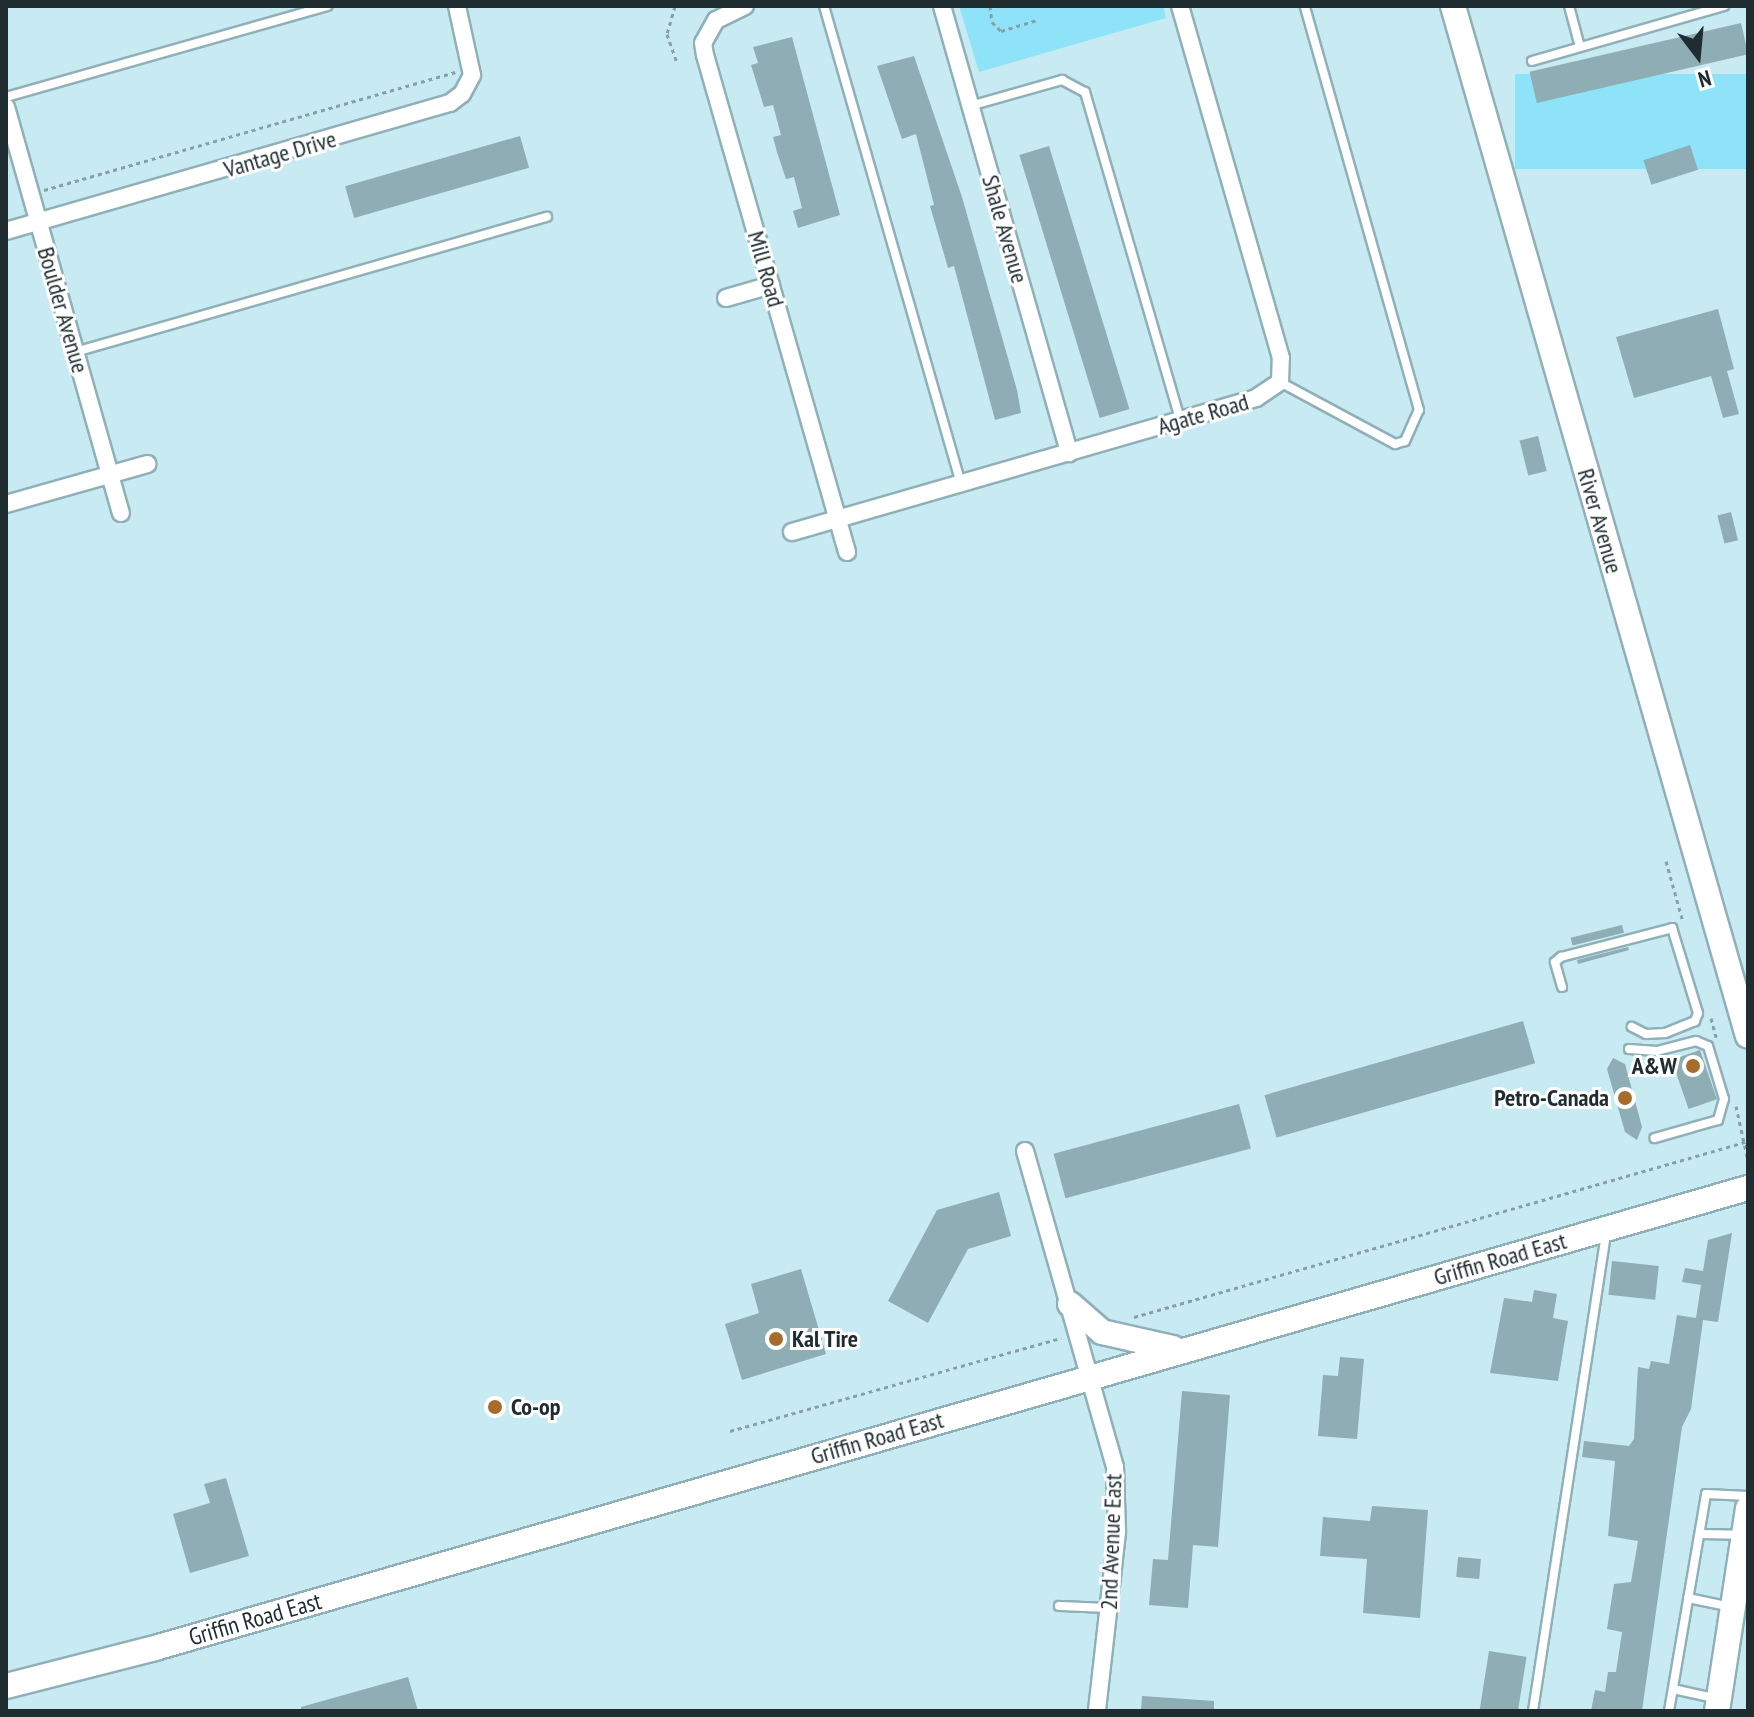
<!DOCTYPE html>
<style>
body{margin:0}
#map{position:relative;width:1754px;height:1717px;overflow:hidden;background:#c8eaf2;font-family:"PT Sans Narrow",sans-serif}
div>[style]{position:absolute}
.green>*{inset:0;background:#8ee3f8;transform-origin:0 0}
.building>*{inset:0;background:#8eadb5;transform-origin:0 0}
.path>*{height:3px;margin-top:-1.5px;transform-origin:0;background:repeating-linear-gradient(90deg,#86a0a6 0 4px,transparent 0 8px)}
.roads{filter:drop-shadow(2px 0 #90b0b8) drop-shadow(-2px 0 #90b0b8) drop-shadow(0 2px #90b0b8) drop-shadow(0 -2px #90b0b8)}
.lane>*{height:8px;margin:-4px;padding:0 4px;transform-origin:4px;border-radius:4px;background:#fff}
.street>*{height:16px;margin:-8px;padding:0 8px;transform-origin:8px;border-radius:8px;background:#fff}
.secondary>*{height:24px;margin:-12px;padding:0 12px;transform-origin:12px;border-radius:12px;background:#fff}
.dots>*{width:22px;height:22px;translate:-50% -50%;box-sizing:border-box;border:4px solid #fff;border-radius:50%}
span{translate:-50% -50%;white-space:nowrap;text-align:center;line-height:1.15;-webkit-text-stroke:6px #fff;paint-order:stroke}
.street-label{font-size:24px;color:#202d30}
.poi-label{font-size:24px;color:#202d30;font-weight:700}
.right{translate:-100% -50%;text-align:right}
.left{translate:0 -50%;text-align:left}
.frame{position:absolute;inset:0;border:8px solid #202d30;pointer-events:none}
.north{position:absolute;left:1658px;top:16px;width:80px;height:80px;-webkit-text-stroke:6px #fff;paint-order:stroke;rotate:164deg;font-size:22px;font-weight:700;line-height:32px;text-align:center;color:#202d30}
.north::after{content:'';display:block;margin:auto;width:28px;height:36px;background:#202d30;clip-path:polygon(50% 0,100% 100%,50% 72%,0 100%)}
</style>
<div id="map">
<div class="green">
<i style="clip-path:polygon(959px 6px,1163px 6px,1166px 18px,979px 72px)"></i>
<i style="left:1748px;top:74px;width:95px;height:233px;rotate:90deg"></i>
</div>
<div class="building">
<i style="left:1741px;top:23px;width:32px;height:217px;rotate:77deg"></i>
<i style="clip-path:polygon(792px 37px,840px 215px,798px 228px,793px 211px,802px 208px,794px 177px,786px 179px,777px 152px,773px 137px,781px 135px,773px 105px,764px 107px,751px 65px,758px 63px,753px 47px)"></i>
<i style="clip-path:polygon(914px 56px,962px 197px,1017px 390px,1021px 413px,995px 420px,954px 266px,948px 268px,930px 206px,934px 205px,916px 134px,902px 139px,877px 66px)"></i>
<i style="left:520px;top:136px;width:33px;height:182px;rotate:74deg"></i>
<i style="left:1690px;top:145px;width:26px;height:49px;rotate:72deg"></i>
<i style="left:1049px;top:146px;width:275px;height:31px;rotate:73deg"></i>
<i style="clip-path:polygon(1718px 309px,1734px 369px,1727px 371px,1739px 414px,1723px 418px,1711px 376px,1634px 398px,1616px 337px)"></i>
<i style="left:1538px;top:436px;width:36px;height:19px;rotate:76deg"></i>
<i style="left:1731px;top:512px;width:29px;height:14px;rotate:76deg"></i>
<i style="left:1622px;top:925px;width:8px;height:53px;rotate:76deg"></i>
<i style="clip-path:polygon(1628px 947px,1629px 950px,1578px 964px,1577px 960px)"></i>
<i style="left:1523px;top:1021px;width:44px;height:269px;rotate:74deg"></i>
<i style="left:1700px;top:1050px;width:52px;height:30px;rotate:71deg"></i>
<i style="clip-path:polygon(1613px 1058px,1625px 1064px,1642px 1127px,1637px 1140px,1625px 1132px,1607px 1069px)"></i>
<i style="left:1239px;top:1104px;width:46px;height:192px;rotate:75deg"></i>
<i style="clip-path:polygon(999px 1192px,1011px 1236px,968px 1249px,928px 1323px,888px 1301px,937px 1210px)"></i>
<i style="clip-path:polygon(1732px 1233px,1718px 1322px,1703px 1320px,1691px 1409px,1682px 1427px,1642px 1711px,1591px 1711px,1595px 1690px,1605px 1692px,1608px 1672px,1616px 1672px,1622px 1632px,1607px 1629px,1614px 1584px,1631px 1582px,1638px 1541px,1608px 1536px,1615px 1461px,1582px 1457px,1584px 1441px,1629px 1446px,1634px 1439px,1638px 1367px,1649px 1369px,1651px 1361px,1669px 1364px,1677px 1315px,1696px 1318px,1701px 1285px,1682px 1282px,1685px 1268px,1703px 1271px,1708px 1240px)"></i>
<i style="left:1612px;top:1261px;width:47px;height:34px;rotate:6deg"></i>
<i style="clip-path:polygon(801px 1269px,826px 1354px,742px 1380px,725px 1324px,759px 1313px,751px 1284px)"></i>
<i style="clip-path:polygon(1534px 1290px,1557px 1294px,1553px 1318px,1568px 1321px,1558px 1381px,1490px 1373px,1504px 1298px,1532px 1302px)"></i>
<i style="clip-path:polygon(1340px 1357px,1364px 1359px,1357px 1439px,1318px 1436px,1323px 1375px,1338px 1376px)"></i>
<i style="clip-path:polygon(1182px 1391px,1230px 1395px,1218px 1547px,1193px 1545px,1188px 1608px,1149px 1605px,1153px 1559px,1168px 1560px)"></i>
<i style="clip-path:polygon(226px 1478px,249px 1556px,190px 1573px,173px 1514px,210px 1503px,204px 1484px)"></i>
<i style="clip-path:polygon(1372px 1506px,1428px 1510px,1420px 1618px,1363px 1613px,1367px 1559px,1320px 1556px,1323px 1517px,1370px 1521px)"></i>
<i style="left:1458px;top:1557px;width:23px;height:20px;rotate:5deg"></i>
<i style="left:1489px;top:1651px;width:38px;height:61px;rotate:9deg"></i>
<i style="clip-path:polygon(408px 1677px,418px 1711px,301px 1711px,301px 1707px)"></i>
<i style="clip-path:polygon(1142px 1696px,1214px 1701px,1214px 1711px,1141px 1711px)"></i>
</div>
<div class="path">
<i style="left:675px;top:6px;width:29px;rotate:106deg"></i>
<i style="left:667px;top:34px;width:31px;rotate:71deg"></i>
<i style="left:990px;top:6px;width:16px;rotate:83deg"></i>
<i style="left:992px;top:22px;width:13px;rotate:45deg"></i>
<i style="left:1001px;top:31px;width:39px;rotate:-17deg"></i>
<i style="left:44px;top:190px;width:428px;rotate:-16deg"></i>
<i style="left:1666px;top:861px;width:63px;rotate:74.4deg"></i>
<i style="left:1711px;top:1018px;width:20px;rotate:75deg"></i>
<i style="left:1736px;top:1106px;width:56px;rotate:77.7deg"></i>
<i style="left:1134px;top:1317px;width:636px;rotate:-15.98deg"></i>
<i style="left:730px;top:1431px;width:344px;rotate:-15.7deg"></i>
</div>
<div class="roads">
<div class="lane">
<i style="left:824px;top:6px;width:496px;rotate:74deg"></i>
<i style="left:1569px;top:6px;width:42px;rotate:75deg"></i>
<i style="left:1532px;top:61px;width:200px;rotate:-16deg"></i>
<i style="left:6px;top:97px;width:334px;rotate:-15.8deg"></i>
<i style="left:970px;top:106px;width:96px;rotate:-15.8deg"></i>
<i style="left:1062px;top:80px;width:26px;rotate:28deg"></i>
<i style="left:1085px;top:92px;width:341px;rotate:73.8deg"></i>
<i style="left:75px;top:352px;width:491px;rotate:-16deg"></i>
<i style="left:1280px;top:382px;width:131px;rotate:28.3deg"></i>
<i style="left:1395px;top:444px;width:10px;rotate:-17deg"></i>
<i style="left:1405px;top:441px;width:34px;rotate:-66deg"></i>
<i style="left:1419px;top:410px;width:420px;rotate:-105.8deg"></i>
<i style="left:1562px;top:987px;width:26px;rotate:-106deg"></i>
<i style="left:1555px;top:962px;width:8px;rotate:-40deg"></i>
<i style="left:1561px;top:957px;width:115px;rotate:-14.6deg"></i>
<i style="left:1672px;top:928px;width:89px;rotate:73deg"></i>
<i style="left:1698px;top:1013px;width:9px;rotate:111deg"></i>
<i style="left:1695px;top:1021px;width:32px;rotate:158deg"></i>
<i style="left:1665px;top:1033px;width:19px;rotate:177deg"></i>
<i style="left:1646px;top:1034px;width:16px;rotate:-153deg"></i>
<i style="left:1629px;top:1049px;width:28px;rotate:4deg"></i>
<i style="left:1657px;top:1051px;width:40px;rotate:-14.4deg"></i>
<i style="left:1696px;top:1041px;width:13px;rotate:23deg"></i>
<i style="left:1708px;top:1046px;width:55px;rotate:73.2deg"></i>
<i style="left:1724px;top:1099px;width:22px;rotate:106deg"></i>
<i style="left:1718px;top:1120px;width:66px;rotate:164.1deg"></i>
<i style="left:1700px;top:1534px;width:39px;rotate:1deg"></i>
<i style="left:1688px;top:1598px;width:45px;rotate:11.6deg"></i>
<i style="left:1059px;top:1606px;width:50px;rotate:2.3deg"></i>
<i style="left:1673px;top:1689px;width:46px;rotate:12.5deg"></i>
<i style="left:1533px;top:1711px;width:484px;rotate:-81.3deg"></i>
<i style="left:1669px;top:1711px;width:220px;rotate:-80.3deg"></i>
<i style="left:1706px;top:1494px;width:42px;rotate:2.7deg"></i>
</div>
<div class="street">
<i style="left:745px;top:6px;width:32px;rotate:154deg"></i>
<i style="left:716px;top:20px;width:26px;rotate:119deg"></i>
<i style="left:703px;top:43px;width:12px;rotate:81deg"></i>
<i style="left:705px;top:55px;width:517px;rotate:74.05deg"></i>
<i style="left:942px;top:6px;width:465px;rotate:74.1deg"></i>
<i style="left:6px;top:107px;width:422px;rotate:74.2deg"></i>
<i style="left:6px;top:231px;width:462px;rotate:-16.1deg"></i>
<i style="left:450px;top:103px;width:15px;rotate:-37deg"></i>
<i style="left:462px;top:94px;width:21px;rotate:-62deg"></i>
<i style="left:472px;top:75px;width:71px;rotate:-102.3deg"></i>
<i style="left:726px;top:298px;width:47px;rotate:-16.1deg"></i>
<i style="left:6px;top:504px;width:147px;rotate:-15.8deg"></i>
<i style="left:792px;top:532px;width:483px;rotate:-16.1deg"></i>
<i style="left:1256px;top:398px;width:29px;rotate:-34deg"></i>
<i style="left:1280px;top:382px;width:24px;rotate:-88deg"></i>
<i style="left:1281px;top:358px;width:366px;rotate:-106deg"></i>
<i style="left:1025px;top:1151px;width:329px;rotate:74.1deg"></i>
<i style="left:1115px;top:1467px;width:65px;rotate:88.2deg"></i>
<i style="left:1117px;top:1532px;width:180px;rotate:96.4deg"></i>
</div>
<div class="secondary">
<i style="left:1453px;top:6px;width:1071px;rotate:74.02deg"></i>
<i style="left:1070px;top:1304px;width:43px;rotate:41.2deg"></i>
<i style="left:1102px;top:1332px;width:73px;rotate:12.7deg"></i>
<i style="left:6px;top:1686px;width:154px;rotate:-14.3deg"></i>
<i style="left:155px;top:1648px;width:1658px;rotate:-16.11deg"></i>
<i style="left:1717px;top:1711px;width:205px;rotate:-81.3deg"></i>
</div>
</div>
<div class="dots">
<i style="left:1693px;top:1066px;background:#a76c2c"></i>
<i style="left:1625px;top:1098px;background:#a76c2c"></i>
<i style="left:776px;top:1339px;background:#a76c2c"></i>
<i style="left:495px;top:1407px;background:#a76c2c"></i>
</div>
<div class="street-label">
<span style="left:280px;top:154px;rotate:-16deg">Vantage Drive</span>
<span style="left:1005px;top:229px;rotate:74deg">Shale Avenue</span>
<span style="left:766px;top:269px;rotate:74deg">Mill Road</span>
<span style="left:63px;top:310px;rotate:74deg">Boulder Avenue</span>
<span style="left:1203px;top:414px;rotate:-16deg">Agate Road</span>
<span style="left:1600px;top:521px;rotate:74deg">River Avenue</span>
<span style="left:1500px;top:1259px;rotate:-16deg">Griffin Road East</span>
<span style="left:877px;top:1438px;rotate:-16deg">Griffin Road East</span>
<span style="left:1111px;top:1542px;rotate:-88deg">2nd Avenue East</span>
<span style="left:255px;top:1619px;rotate:-16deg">Griffin Road East</span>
</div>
<div class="poi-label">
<span class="right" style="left:1677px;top:1066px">A&amp;W</span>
<span class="right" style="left:1609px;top:1098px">Petro-Canada</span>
<span class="left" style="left:792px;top:1339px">Kal Tire</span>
<span class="left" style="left:511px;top:1407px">Co-op</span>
</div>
<div class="frame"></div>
<div class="north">N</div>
</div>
